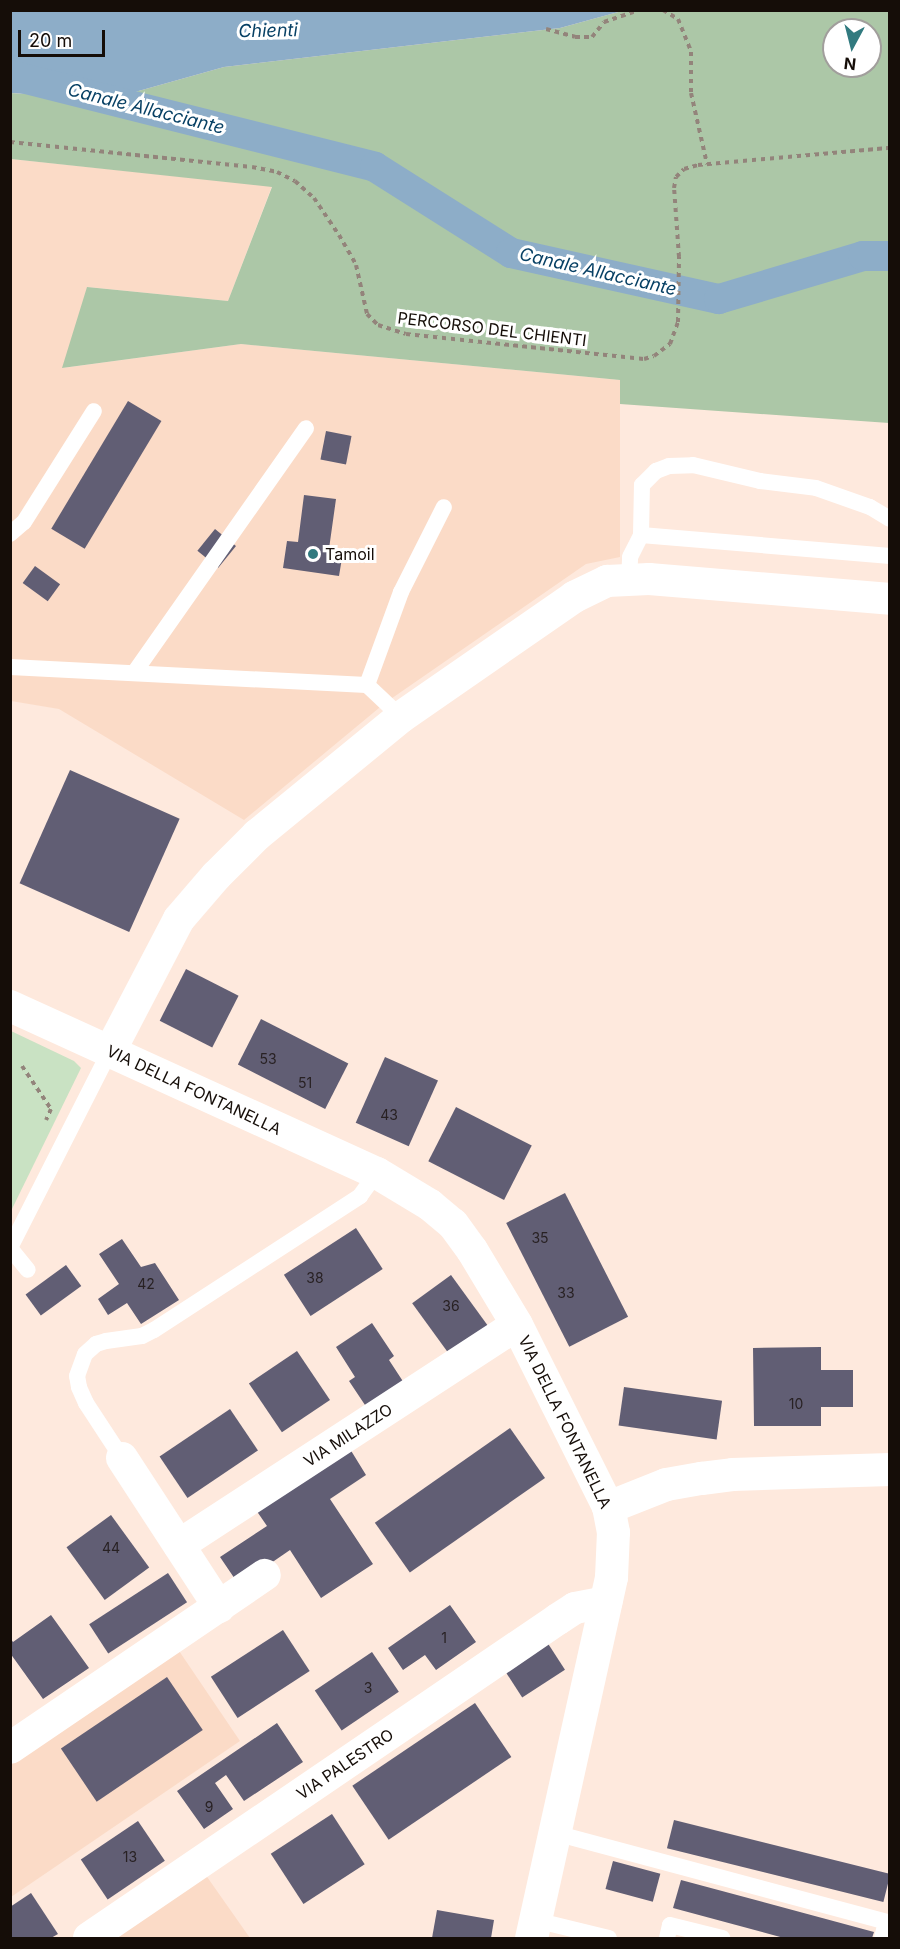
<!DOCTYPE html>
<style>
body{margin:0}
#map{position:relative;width:900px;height:1949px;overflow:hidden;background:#fee9dd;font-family:Inter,sans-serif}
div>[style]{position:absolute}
.built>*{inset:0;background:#fbdbc7}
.green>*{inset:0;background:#c9e2c3}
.forest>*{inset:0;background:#acc7a7}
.water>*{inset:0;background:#8dadc8}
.canal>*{height:30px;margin:-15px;padding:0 15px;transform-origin:15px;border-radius:15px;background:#8dadc8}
.building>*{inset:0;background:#615e74;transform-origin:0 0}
.path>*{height:4px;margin-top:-2px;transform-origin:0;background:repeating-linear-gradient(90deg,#93847b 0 4.5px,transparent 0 9px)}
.lane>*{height:16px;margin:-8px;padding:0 8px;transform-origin:8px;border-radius:8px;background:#fff}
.street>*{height:32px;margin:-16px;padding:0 16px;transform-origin:16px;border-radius:16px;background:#fff}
.secondary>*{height:33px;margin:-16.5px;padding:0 16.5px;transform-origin:16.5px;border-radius:16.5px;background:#fff}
.dots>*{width:16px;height:16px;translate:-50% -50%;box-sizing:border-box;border:3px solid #fff;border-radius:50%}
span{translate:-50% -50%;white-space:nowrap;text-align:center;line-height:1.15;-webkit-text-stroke:6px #fff;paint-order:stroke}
.number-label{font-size:14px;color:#282123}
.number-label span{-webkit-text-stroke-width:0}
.street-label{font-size:16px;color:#150d08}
.poi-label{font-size:16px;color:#150d08}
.left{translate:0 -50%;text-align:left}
.water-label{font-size:18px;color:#074064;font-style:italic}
.frame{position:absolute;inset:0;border:12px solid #150d08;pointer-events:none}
.north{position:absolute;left:822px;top:18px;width:60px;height:60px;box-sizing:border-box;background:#fff;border:2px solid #a19e9c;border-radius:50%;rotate:187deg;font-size:16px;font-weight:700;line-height:24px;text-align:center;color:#150d08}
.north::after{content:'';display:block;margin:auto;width:21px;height:27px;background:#317a7f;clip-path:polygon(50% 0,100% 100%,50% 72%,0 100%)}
.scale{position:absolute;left:18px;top:30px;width:87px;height:27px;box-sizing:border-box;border:3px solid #150d08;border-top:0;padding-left:8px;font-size:18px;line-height:21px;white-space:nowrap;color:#150d08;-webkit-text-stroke:4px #fff;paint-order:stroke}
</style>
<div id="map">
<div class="built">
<i style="clip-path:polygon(10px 159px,272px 186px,228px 301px,88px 287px,63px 368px,241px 344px,620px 380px,620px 557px,586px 564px,385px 703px,244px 820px,59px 709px,11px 701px)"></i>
<i style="clip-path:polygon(171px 1639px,240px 1741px,11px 1897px,11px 1748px)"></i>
<i style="clip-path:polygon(198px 1864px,250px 1938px,89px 1938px)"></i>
</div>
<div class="green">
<i style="clip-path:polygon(11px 1031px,74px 1061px,81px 1068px,11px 1211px)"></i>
</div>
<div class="forest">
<i style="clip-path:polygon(evenodd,622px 11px,889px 11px,889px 423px,620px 404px,620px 380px,241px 344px,62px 368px,87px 287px,228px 301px,272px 187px,11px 159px,10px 93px,110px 99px,224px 67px,560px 28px,622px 11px,834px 30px,870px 30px,870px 66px,834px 66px,834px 30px)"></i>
</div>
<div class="water">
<i style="clip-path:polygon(11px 10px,622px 10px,622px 11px,560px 28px,224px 67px,110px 99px,11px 93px)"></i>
</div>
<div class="canal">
<i style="left:10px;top:75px;width:376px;rotate:14.1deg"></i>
<i style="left:375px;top:167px;width:161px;rotate:32.3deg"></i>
<i style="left:511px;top:253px;width:213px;rotate:12.5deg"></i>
<i style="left:719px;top:299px;width:150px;rotate:-16.6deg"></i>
<i style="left:863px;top:256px;width:27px"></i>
</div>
<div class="building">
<i style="left:128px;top:401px;width:39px;height:149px;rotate:31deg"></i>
<i style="left:326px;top:431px;width:26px;height:29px;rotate:11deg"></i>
<i style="clip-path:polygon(304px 495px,336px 499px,329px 549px,343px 552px,339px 576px,283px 568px,287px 541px,298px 542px)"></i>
<i style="left:215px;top:529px;width:27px;height:28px;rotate:39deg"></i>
<i style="left:35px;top:566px;width:31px;height:21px;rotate:36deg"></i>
<i style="left:70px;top:770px;width:120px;height:124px;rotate:24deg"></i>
<i style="left:186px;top:969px;width:59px;height:58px;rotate:27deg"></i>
<i style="left:261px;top:1019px;width:98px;height:51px;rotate:27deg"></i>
<i style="left:385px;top:1057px;width:58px;height:72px;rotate:24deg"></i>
<i style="left:456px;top:1107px;width:85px;height:61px;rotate:27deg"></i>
<i style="left:565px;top:1193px;width:139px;height:66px;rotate:63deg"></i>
<i style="left:356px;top:1228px;width:49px;height:86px;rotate:57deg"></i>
<i style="clip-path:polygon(122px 1239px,141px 1267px,155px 1263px,179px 1300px,141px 1324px,127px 1303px,108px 1315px,98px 1299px,119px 1284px,99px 1254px)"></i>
<i style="left:66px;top:1265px;width:26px;height:50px;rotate:54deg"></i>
<i style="left:451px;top:1275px;width:68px;height:48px;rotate:54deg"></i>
<i style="clip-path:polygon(372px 1323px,394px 1356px,389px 1360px,406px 1386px,369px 1411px,349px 1381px,355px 1377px,336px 1347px)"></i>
<i style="clip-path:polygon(821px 1347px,821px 1370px,853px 1370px,853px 1407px,821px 1407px,821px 1426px,754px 1426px,753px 1348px)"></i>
<i style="left:297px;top:1351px;width:59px;height:58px;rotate:56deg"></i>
<i style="left:624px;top:1387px;width:99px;height:39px;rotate:8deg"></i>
<i style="left:230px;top:1409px;width:50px;height:85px;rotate:56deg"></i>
<i style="left:510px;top:1428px;width:61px;height:165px;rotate:55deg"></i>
<i style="clip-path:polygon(350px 1449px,366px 1475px,330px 1499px,373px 1564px,321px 1598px,290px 1550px,239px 1585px,220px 1557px,267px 1526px,256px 1510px)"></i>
<i style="left:111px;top:1515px;width:65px;height:55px;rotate:54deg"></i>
<i style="left:168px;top:1573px;width:35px;height:94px;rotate:57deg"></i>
<i style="clip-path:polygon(450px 1605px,476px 1642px,436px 1670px,425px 1655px,403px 1670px,388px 1648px)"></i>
<i style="clip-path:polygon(51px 1615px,89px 1668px,43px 1699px,10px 1653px,10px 1638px,13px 1642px)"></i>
<i style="left:283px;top:1630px;width:49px;height:86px;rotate:57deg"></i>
<i style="left:547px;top:1642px;width:33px;height:51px;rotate:57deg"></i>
<i style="left:372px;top:1652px;width:48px;height:69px;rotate:56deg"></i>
<i style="left:167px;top:1677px;width:64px;height:128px;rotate:56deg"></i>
<i style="left:475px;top:1703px;width:65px;height:148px;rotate:56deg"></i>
<i style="clip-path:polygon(277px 1723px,303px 1762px,244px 1801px,226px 1775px,215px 1783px,233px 1809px,204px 1829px,177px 1791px)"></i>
<i style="left:332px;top:1814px;width:60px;height:73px;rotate:57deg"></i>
<i style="left:674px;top:1820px;width:223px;height:29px;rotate:14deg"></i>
<i style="left:138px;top:1821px;width:48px;height:69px;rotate:56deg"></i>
<i style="left:613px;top:1861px;width:49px;height:29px;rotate:15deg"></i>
<i style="clip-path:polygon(681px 1880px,874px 1932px,872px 1938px,784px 1938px,673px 1908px)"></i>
<i style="clip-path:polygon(31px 1893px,58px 1934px,51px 1938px,10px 1938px,10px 1907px)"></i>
<i style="clip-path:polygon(437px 1910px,494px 1920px,491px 1938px,432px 1938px)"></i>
</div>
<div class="path">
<i style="left:663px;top:10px;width:17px;rotate:31deg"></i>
<i style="left:678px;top:19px;width:35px;rotate:68deg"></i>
<i style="left:691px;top:52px;width:41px;rotate:90deg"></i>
<i style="left:691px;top:93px;width:73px;rotate:77.3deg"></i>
<i style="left:546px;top:29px;width:30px;rotate:15deg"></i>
<i style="left:575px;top:37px;width:17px"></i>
<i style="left:592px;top:37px;width:19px;rotate:-51deg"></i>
<i style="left:604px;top:22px;width:36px;rotate:-19deg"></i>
<i style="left:10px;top:142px;width:243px;rotate:5.9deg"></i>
<i style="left:252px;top:167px;width:25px;rotate:11deg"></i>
<i style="left:277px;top:172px;width:20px;rotate:27deg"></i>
<i style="left:295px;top:181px;width:25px;rotate:42deg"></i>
<i style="left:314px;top:198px;width:45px;rotate:56deg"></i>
<i style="left:339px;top:235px;width:34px;rotate:60deg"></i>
<i style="left:356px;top:265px;width:50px;rotate:77.3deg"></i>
<i style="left:367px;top:314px;width:16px;rotate:45deg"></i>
<i style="left:378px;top:325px;width:29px;rotate:18deg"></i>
<i style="left:406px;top:334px;width:239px;rotate:6deg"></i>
<i style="left:644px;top:359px;width:10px;rotate:-17deg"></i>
<i style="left:654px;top:356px;width:20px;rotate:-37deg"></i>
<i style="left:670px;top:344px;width:23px;rotate:-70deg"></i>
<i style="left:678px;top:322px;width:65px;rotate:-89.1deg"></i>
<i style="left:679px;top:257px;width:69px;rotate:-94.1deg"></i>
<i style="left:674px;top:188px;width:11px;rotate:-80deg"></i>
<i style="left:676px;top:177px;width:11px;rotate:-45deg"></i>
<i style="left:684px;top:169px;width:15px;rotate:-16deg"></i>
<i style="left:698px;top:165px;width:193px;rotate:-5.1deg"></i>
<i style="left:22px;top:1066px;width:52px;rotate:56deg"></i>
<i style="left:51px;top:1109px;width:12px;rotate:114deg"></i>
</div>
<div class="lane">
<i style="left:10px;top:534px;width:18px;rotate:-41deg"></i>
<i style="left:24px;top:522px;width:131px;rotate:-57.8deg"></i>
<i style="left:641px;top:535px;width:250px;rotate:4.8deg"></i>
<i style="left:629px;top:579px;width:22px;rotate:-87deg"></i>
<i style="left:630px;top:557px;width:25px;rotate:-63deg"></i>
<i style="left:641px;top:535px;width:50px;rotate:-88.9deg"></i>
<i style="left:642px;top:485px;width:20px;rotate:-45deg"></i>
<i style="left:656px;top:471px;width:14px;rotate:-21deg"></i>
<i style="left:669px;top:466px;width:24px;rotate:-2deg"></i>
<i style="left:693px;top:465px;width:69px;rotate:13.4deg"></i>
<i style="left:760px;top:481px;width:56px;rotate:7.1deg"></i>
<i style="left:816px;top:488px;width:57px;rotate:19.4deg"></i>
<i style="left:870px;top:507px;width:23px;rotate:31deg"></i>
<i style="left:10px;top:667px;width:357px;rotate:2.9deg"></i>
<i style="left:367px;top:685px;width:47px;rotate:43.3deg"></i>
<i style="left:134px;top:673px;width:299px;rotate:-54.9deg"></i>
<i style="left:367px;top:685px;width:99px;rotate:-69.9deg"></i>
<i style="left:401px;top:592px;width:95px;rotate:-63.2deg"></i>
<i style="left:10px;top:1248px;width:221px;rotate:-63.1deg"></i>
<i style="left:10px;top:1248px;width:28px;rotate:51deg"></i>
<i style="left:122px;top:1458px;width:66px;rotate:-123.2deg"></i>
<i style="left:86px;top:1403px;width:17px;rotate:-114deg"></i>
<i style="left:79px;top:1387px;width:11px;rotate:-100deg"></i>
<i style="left:77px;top:1376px;width:23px;rotate:-70deg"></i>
<i style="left:85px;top:1354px;width:15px;rotate:-42deg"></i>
<i style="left:96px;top:1344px;width:10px;rotate:-17deg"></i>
<i style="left:106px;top:1341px;width:36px;rotate:-8deg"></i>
<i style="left:142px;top:1336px;width:13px;rotate:-27deg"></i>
<i style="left:154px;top:1330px;width:246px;rotate:-33deg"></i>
<i style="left:360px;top:1196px;width:29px;rotate:-54deg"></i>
<i style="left:555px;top:1833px;width:343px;rotate:15deg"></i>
<i style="left:886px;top:1922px;width:16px;rotate:104deg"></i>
<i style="left:535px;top:1920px;width:76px;rotate:13.7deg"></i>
<i style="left:667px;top:1938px;width:13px;rotate:-77deg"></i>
<i style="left:670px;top:1925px;width:54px;rotate:14deg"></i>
</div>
<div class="street">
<i style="left:10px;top:1006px;width:403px;rotate:24.5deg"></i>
<i style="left:377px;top:1173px;width:62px;rotate:31.1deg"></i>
<i style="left:430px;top:1205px;width:30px;rotate:40deg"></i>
<i style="left:453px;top:1224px;width:32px;rotate:54deg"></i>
<i style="left:472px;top:1250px;width:87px;rotate:59deg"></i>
<i style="left:517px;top:1325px;width:203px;rotate:63.4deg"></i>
<i style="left:110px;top:1051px;width:149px;rotate:-62.4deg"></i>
<i style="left:179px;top:919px;width:57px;rotate:-49.3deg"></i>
<i style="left:216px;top:876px;width:58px;rotate:-45deg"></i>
<i style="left:257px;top:835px;width:186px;rotate:-39.3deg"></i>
<i style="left:401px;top:717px;width:211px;rotate:-34.7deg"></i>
<i style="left:574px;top:597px;width:37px;rotate:-26deg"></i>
<i style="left:607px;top:581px;width:42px;rotate:-2.7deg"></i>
<i style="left:649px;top:579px;width:242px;rotate:4.7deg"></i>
<i style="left:122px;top:1458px;width:178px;rotate:56.9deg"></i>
<i style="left:179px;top:1545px;width:403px;rotate:-33.1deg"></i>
<i style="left:10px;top:1748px;width:308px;rotate:-34.2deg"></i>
<i style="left:89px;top:1938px;width:567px;rotate:-34.22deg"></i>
<i style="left:558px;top:1619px;width:20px;rotate:-33deg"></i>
<i style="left:575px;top:1608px;width:32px;rotate:-11deg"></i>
</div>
<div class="secondary">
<i style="left:531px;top:1938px;width:370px;rotate:-77.5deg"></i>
<i style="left:611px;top:1577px;width:45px;rotate:-87.5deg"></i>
<i style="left:613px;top:1532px;width:25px;rotate:-101deg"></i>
<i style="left:608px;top:1507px;width:62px;rotate:-21.6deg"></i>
<i style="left:666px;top:1484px;width:36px;rotate:-10deg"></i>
<i style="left:701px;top:1478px;width:31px;rotate:-7deg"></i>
<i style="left:732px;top:1474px;width:158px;rotate:-1.8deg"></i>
</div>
<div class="dots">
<i style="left:313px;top:554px;background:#317a7f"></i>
</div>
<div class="number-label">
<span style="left:268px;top:1059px">53</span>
<span style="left:305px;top:1083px">51</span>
<span style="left:389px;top:1115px">43</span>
<span style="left:540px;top:1238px">35</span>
<span style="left:315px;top:1278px">38</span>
<span style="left:146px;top:1284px">42</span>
<span style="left:566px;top:1293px">33</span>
<span style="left:451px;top:1306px">36</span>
<span style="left:796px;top:1404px">10</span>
<span style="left:111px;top:1548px">44</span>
<span style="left:444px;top:1638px">1</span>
<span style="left:368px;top:1688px">3</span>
<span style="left:209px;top:1807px">9</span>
<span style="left:130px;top:1857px">13</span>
</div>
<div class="street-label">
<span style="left:492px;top:329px;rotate:7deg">PERCORSO DEL CHIENTI</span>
<span style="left:194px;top:1090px;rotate:25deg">VIA DELLA FONTANELLA</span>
<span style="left:565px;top:1422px;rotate:64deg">VIA DELLA FONTANELLA</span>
<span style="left:348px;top:1435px;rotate:-33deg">VIA MILAZZO</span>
<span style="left:345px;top:1764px;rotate:-34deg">VIA PALESTRO</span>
</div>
<div class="poi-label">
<span class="left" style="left:325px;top:554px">Tamoil</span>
</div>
<div class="water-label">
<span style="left:268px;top:31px;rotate:-1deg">Chienti</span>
<span style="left:146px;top:109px;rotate:14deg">Canale Allacciante</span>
<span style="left:598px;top:272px;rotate:13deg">Canale Allacciante</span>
</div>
<div class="frame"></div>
<div class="north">N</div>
<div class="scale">20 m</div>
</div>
